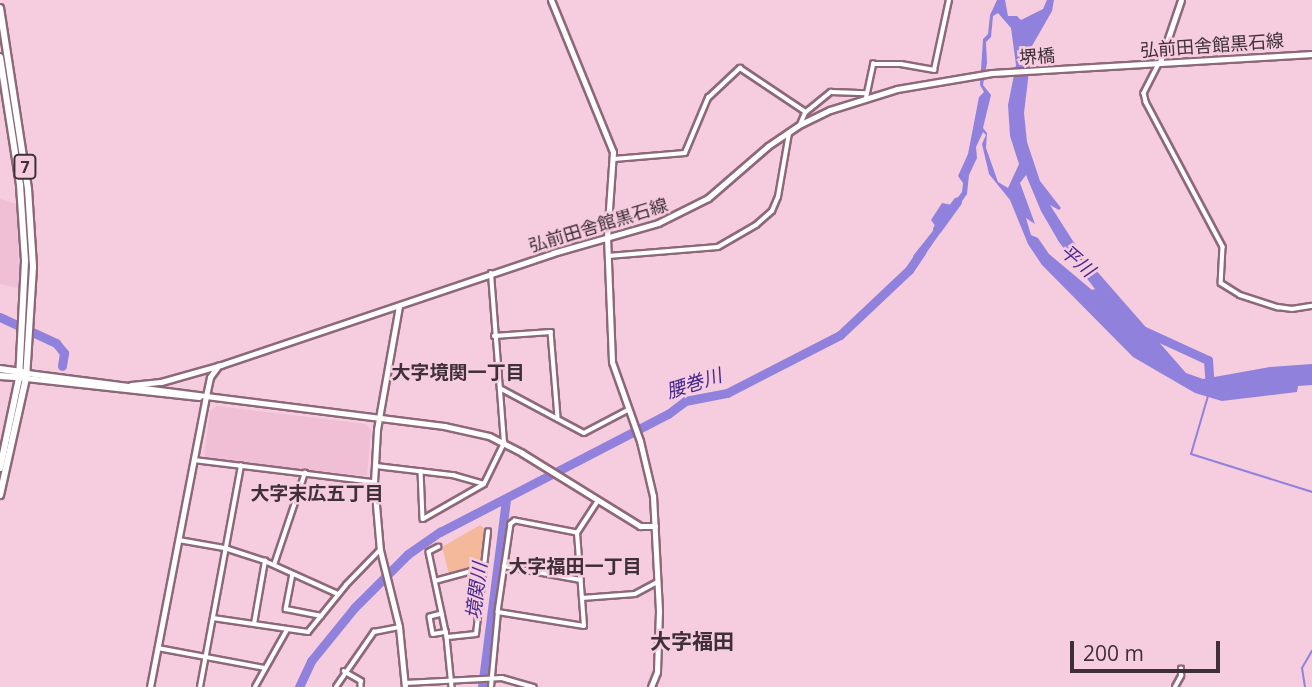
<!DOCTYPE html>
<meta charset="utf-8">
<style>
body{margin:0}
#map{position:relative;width:1312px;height:687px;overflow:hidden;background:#f6ccdf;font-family:"Open Sans","Noto Sans JP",sans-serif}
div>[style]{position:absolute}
.built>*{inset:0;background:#f0bed5}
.green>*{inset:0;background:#f4b99a}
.water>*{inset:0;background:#9082dc}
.stream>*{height:2px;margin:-1px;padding:0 1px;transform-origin:1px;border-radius:1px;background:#9082dc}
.river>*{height:9px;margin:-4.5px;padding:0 4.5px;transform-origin:4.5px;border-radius:4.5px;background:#9082dc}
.roads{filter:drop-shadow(2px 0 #8d6879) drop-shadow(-2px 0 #8d6879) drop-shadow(0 2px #8d6879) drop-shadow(0 -2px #8d6879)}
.minor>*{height:3.5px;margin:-1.75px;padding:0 1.75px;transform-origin:1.75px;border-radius:1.75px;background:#fff}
.tertiary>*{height:5px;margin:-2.5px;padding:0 2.5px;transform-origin:2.5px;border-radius:2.5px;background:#fff}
.secondary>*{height:5px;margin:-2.5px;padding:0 2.5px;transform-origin:2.5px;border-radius:2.5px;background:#fff}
.primary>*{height:6px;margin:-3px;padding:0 3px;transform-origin:3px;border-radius:3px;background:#fff}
.trunk>*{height:6px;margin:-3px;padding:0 3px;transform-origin:3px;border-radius:3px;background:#fff}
span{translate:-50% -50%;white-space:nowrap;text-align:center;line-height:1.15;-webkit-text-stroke:5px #f6ccdf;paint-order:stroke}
.shield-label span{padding:2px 5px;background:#f6ccdf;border:2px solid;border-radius:5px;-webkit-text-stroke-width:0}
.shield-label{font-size:16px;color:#3f2f37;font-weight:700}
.street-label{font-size:18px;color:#3f2f37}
.water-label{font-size:19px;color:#452890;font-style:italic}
.neighbourhood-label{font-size:19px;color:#3f2f37;font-weight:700}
.quarter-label{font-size:21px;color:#3f2f37;font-weight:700}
.scale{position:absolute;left:1070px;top:641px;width:150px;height:32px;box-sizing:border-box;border:4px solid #3f2f37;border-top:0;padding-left:9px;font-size:21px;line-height:24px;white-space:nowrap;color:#3f2f37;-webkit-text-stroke:5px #f6ccdf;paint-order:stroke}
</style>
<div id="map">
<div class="built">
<i style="clip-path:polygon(0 199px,17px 204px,19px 288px,0 284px)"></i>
<i style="clip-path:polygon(217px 406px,366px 424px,371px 430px,367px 476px,204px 458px,210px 411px)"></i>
</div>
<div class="green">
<i style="clip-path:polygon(480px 525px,486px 530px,481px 565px,449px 574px,442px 547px)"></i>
</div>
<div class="water">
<i style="clip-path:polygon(evenodd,997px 0,1005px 0,1008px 16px,1017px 16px,1021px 20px,1043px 9px,1047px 0,1054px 0,1052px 11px,1032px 46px,1024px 113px,1027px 142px,1040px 181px,1061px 208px,1059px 210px,1050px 205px,1080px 252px,1186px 373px,1203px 379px,1270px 367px,1312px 364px,1312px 385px,1298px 386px,1297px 392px,1222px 401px,1195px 393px,1133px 357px,1042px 265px,1028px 244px,1010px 200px,989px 174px,982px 144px,986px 135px,983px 132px,976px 147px,977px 158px,969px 175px,967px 194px,918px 265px,913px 256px,936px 227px,931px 220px,942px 203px,952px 205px,962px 192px,963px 183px,958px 176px,968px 154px,979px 97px,984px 92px,980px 85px,983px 39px,988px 34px,990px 15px,997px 0,998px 13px,1011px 28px,1016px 65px,1008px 105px,1010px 136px,1019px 164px,1008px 188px,998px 182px,986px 148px,987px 133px,983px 128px,991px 95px,983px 85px,987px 63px,986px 42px,991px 37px,993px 16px,998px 13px,997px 0,1026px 175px,1041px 211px,1059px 242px,1095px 289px,1092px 290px,1049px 254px,1038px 238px,1031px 235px,1026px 218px,1035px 224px,1020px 183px,1026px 175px)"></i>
</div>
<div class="stream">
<i style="left:0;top:320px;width:2px;rotate:-63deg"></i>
<i style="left:1208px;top:396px;width:60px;rotate:106.3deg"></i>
<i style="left:1191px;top:454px;width:127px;rotate:17.4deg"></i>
<i style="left:1305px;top:687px;width:19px;rotate:-99deg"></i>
<i style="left:1302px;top:668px;width:20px;rotate:-60deg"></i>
</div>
<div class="river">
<i style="left:937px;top:229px;width:34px;rotate:-54deg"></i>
<i style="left:0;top:317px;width:62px;rotate:24.9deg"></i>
<i style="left:56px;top:343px;width:13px;rotate:51deg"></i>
<i style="left:64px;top:353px;width:13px;rotate:99deg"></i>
<i style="left:1138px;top:328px;width:77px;rotate:24.6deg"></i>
<i style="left:1208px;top:360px;width:28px;rotate:86deg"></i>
<i style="left:299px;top:687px;width:29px;rotate:-65deg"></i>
<i style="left:311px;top:661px;width:68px;rotate:-50.9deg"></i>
<i style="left:354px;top:608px;width:76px;rotate:-45deg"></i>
<i style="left:408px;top:554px;width:39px;rotate:-35deg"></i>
<i style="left:440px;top:532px;width:257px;rotate:-27.4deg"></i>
<i style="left:668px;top:414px;width:21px;rotate:-37deg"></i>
<i style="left:685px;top:401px;width:43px;rotate:-10.8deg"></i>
<i style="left:727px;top:393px;width:127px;rotate:-27.2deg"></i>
<i style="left:840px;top:335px;width:95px;rotate:-43.3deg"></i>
<i style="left:909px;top:270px;width:22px;rotate:-56deg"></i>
<i style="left:482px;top:687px;width:190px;rotate:-82.7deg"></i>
</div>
<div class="roads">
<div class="minor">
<i style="left:1159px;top:64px;width:33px;rotate:117deg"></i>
<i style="left:1144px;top:93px;width:9px;rotate:77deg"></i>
<i style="left:1146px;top:102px;width:164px;rotate:62deg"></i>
<i style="left:1223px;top:247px;width:36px;rotate:93deg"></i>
<i style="left:1221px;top:283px;width:22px;rotate:32deg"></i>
<i style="left:1240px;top:295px;width:40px;rotate:18deg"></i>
<i style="left:1278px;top:307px;width:14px;rotate:8deg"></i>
<i style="left:1292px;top:309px;width:20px;rotate:-9deg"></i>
<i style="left:866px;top:98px;width:35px;rotate:-78deg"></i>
<i style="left:873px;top:64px;width:28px"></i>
<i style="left:901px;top:64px;width:34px;rotate:10deg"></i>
<i style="left:934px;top:70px;width:72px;rotate:-77.9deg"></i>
<i style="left:806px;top:112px;width:32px;rotate:-39deg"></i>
<i style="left:831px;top:92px;width:35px;rotate:2deg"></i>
<i style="left:614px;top:159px;width:71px;rotate:-4.8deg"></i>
<i style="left:685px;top:153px;width:60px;rotate:-67.3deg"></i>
<i style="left:708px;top:98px;width:44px;rotate:-43.2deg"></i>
<i style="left:740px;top:68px;width:79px;rotate:33.7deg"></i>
<i style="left:806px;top:112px;width:13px;rotate:113deg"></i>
<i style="left:608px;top:256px;width:110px;rotate:-4.7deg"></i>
<i style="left:718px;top:247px;width:44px;rotate:-30.1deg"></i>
<i style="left:756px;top:225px;width:21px;rotate:-41deg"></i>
<i style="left:772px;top:211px;width:15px;rotate:-67deg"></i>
<i style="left:778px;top:197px;width:65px;rotate:-80.2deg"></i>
<i style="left:494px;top:336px;width:57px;rotate:-4deg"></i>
<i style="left:551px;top:332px;width:85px;rotate:85.3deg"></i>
<i style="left:500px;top:388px;width:95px;rotate:28.2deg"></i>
<i style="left:584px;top:433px;width:50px;rotate:-27.6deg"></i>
<i style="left:194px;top:460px;width:181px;rotate:7deg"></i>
<i style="left:376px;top:466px;width:78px;rotate:6.7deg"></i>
<i style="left:453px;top:475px;width:32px;rotate:16deg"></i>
<i style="left:421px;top:471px;width:48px;rotate:87.6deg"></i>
<i style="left:423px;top:519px;width:70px;rotate:-29.8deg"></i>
<i style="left:484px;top:484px;width:46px;rotate:-64deg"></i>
<i style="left:504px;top:443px;width:170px;rotate:-94.4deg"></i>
<i style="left:577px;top:533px;width:63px;rotate:-169deg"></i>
<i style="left:515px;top:521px;width:5px;rotate:143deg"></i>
<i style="left:511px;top:524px;width:89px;rotate:98.4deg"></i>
<i style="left:498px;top:612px;width:87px;rotate:9.2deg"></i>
<i style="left:584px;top:626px;width:93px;rotate:-94.3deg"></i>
<i style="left:577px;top:533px;width:38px;rotate:-57deg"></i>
<i style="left:179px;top:540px;width:47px;rotate:9.9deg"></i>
<i style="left:225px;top:548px;width:42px;rotate:18deg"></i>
<i style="left:265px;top:561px;width:80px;rotate:24.3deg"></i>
<i style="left:439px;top:547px;width:11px;rotate:153deg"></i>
<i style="left:429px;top:552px;width:87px;rotate:78deg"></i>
<i style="left:447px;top:637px;width:50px;rotate:84.3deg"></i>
<i style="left:274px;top:565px;width:97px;rotate:-71.4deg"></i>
<i style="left:504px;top:566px;width:78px;rotate:10.3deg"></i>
<i style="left:293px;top:574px;width:36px;rotate:101deg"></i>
<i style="left:286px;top:609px;width:36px;rotate:11deg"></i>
<i style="left:435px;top:581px;width:50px;rotate:-15.2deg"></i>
<i style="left:582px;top:598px;width:53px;rotate:-4.3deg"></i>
<i style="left:635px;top:594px;width:26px;rotate:-28deg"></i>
<i style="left:442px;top:614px;width:12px;rotate:166deg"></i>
<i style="left:430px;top:617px;width:17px;rotate:80deg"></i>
<i style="left:433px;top:634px;width:13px;rotate:-9deg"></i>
<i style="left:213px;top:618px;width:96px;rotate:8.4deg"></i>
<i style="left:308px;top:632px;width:60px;rotate:-51deg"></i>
<i style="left:346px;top:585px;width:49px;rotate:-45.8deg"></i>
<i style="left:254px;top:624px;width:64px;rotate:-80.1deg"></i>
<i style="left:448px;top:637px;width:28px;rotate:-6deg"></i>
<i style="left:476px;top:634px;width:103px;rotate:-83.3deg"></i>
<i style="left:158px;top:648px;width:109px;rotate:10.6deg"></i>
<i style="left:344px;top:671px;width:20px;rotate:30deg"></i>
<i style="left:361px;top:681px;width:6px;rotate:90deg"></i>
<i style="left:405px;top:683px;width:97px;rotate:-3deg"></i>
<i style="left:502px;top:678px;width:33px;rotate:16deg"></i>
<i style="left:200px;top:687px;width:225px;rotate:-79.5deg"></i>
<i style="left:255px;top:687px;width:65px;rotate:-60.7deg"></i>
<i style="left:336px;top:687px;width:67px;rotate:-55.4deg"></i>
<i style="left:374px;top:632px;width:25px;rotate:-11deg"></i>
<i style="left:491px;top:687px;width:75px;rotate:-84.7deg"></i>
<i style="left:1175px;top:687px;width:13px;rotate:-61deg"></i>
<i style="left:1181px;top:676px;width:7px;rotate:-90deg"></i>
</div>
<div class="tertiary">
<i style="left:1160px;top:62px;width:65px;rotate:-71.3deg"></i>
<i style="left:607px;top:237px;width:125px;rotate:87.7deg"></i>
<i style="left:612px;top:362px;width:84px;rotate:70.5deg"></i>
<i style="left:640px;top:441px;width:57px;rotate:76.7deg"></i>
<i style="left:653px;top:496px;width:115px;rotate:87deg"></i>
<i style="left:659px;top:611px;width:61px;rotate:91.9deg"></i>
<i style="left:657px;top:672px;width:16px;rotate:112deg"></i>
<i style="left:150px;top:687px;width:296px;rotate:-79.1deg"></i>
<i style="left:206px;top:396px;width:240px;rotate:7.2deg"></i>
<i style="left:444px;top:426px;width:46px;rotate:12.5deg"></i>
<i style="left:489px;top:436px;width:37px;rotate:27deg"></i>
<i style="left:522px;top:453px;width:139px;rotate:31.7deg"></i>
<i style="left:640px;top:526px;width:15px"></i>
</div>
<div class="secondary">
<i style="left:551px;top:0;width:164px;rotate:67.8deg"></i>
<i style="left:613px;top:152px;width:85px;rotate:94deg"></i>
<i style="left:399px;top:306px;width:126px;rotate:100.1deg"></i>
<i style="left:377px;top:430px;width:52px;rotate:93.3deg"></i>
<i style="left:374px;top:482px;width:68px;rotate:85deg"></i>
<i style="left:380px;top:550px;width:79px;rotate:76.1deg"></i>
<i style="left:399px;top:627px;width:60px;rotate:84.3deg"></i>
<i style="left:27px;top:373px;width:180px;rotate:7.3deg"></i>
<i style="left:26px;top:378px;width:174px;rotate:6.3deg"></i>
<i style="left:131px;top:385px;width:30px;rotate:-6deg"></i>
<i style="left:161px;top:382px;width:62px;rotate:-15.8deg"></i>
<i style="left:221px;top:365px;width:350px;rotate:-18.6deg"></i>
<i style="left:553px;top:253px;width:109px;rotate:-15.9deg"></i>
<i style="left:658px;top:223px;width:56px;rotate:-26.6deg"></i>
<i style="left:708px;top:198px;width:79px;rotate:-40.9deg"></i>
<i style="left:768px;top:146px;width:40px;rotate:-34deg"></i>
<i style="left:801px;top:124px;width:32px;rotate:-26deg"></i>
<i style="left:830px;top:110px;width:70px;rotate:-17.4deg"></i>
<i style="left:897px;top:89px;width:96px;rotate:-9.6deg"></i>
<i style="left:992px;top:73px;width:321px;rotate:-3.4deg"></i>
<i style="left:206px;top:396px;width:19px;rotate:-78deg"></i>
<i style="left:210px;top:377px;width:14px;rotate:-54deg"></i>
</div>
<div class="primary">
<i style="left:0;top:369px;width:27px;rotate:8deg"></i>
<i style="left:0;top:376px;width:26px;rotate:4deg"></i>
</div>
<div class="trunk">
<i style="left:0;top:8px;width:183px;rotate:81.2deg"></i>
<i style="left:28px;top:189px;width:78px;rotate:86.3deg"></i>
<i style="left:33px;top:267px;width:111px;rotate:93.6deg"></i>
<i style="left:26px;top:378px;width:120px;rotate:102.5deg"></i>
<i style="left:0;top:57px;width:130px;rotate:81.1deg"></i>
<i style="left:20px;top:185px;width:76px;rotate:86.2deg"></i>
<i style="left:25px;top:261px;width:117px;rotate:92.9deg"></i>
<i style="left:19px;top:378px;width:92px;rotate:101.9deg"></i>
</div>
</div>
<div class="shield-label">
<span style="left:25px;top:167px">7</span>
</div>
<div class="street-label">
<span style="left:1212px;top:45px;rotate:-4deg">弘前田舎館黒石線</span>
<span style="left:1037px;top:56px;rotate:-4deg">堺橋</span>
<span style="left:598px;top:225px;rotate:-17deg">弘前田舎館黒石線</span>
</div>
<div class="water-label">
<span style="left:1077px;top:261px;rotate:41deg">平川</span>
<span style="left:694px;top:384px;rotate:-18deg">腰巻川</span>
<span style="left:477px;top:591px;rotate:-83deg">境関川</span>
</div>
<div class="neighbourhood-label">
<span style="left:458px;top:373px">大字境関一丁目</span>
<span style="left:317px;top:494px">大字末広五丁目</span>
<span style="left:575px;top:567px">大字福田一丁目</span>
</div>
<div class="quarter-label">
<span style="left:692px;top:641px">大字福田</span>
</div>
<div class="scale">200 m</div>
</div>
